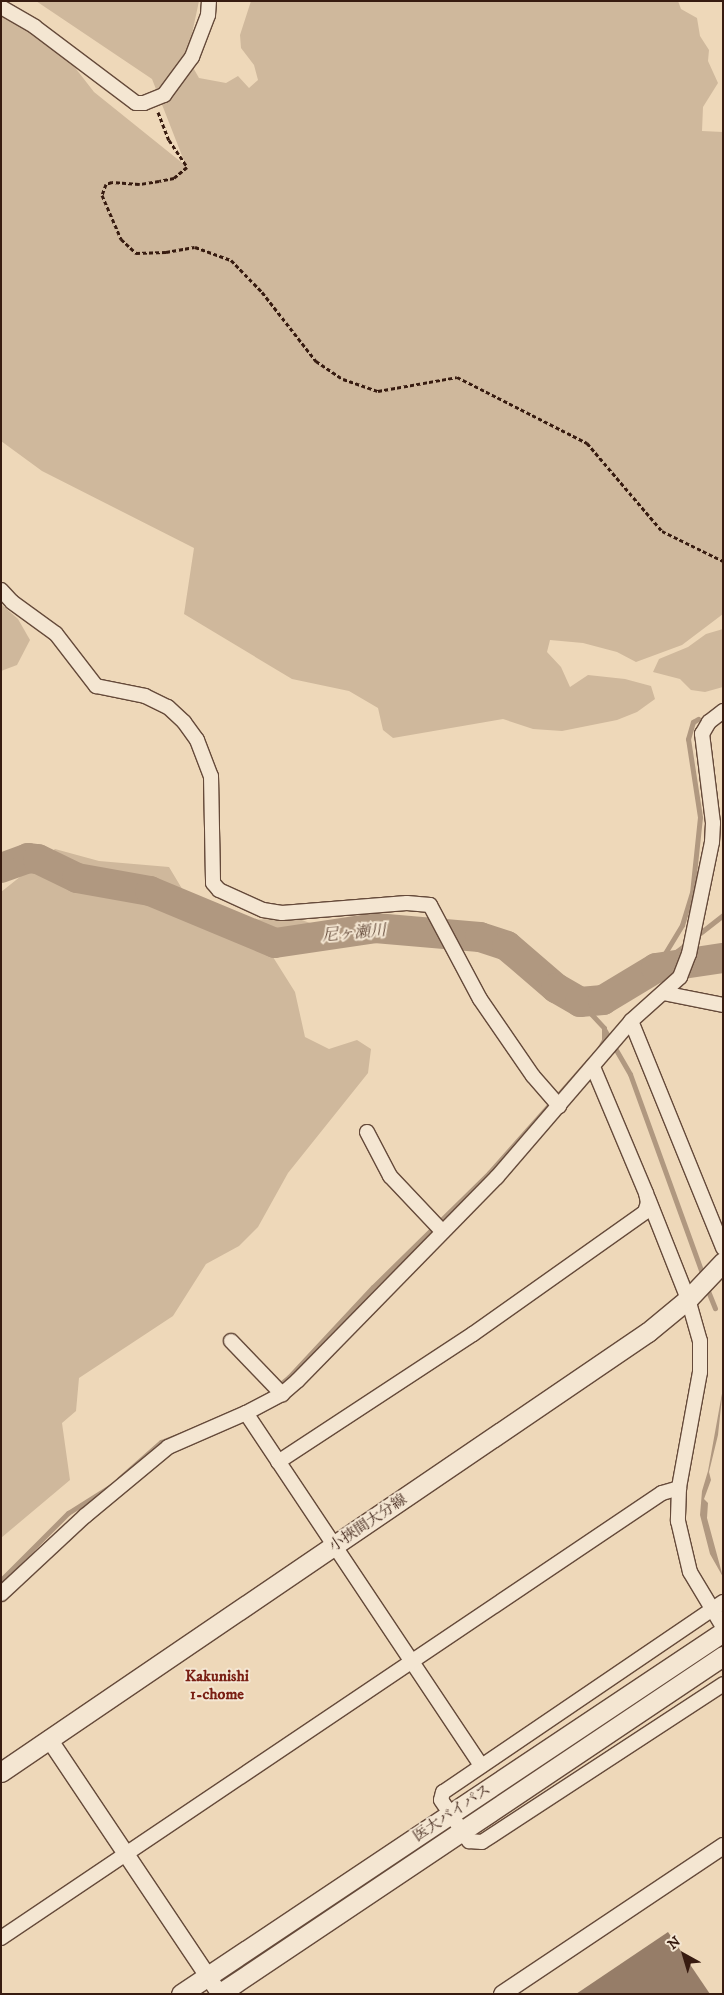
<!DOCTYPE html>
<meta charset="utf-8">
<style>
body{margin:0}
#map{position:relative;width:724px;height:1995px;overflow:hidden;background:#eed8b9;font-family:"IM FELL DW Pica","Noto Serif JP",serif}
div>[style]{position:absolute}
.green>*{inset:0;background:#cfb89c}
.water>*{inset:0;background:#b09880}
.stream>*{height:5px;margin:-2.5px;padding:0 2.5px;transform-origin:2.5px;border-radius:2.5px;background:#b09880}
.river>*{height:30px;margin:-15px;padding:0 15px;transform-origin:15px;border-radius:15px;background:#b09880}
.building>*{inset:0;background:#967d68}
.path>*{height:3px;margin-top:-1.5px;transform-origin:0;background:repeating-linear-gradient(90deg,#371b10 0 4px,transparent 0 6.5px)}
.roads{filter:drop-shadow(1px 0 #654a3a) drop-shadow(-1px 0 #654a3a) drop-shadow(0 1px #654a3a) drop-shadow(0 -1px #654a3a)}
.minor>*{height:14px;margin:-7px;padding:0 7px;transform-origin:7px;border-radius:7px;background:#f4e6d2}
.tertiary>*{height:16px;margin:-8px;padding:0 8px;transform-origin:8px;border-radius:8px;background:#f4e6d2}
.secondary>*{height:19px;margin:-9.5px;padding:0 9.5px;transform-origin:9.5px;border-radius:9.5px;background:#f4e6d2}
span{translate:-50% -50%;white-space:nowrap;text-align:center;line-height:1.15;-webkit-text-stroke:4px #f4e6d2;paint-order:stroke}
.street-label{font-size:15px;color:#371b10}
.water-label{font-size:16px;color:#614737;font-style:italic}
.neighbourhood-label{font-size:16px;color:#7a1f14;font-weight:700}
.frame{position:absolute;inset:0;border:2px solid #371b10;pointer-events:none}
.north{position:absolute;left:659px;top:1930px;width:50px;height:50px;-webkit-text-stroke:4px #f4e6d2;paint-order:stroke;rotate:321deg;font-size:14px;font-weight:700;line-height:20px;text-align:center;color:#371b10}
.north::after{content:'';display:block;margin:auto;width:18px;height:22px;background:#371b10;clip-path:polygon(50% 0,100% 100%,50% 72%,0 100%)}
</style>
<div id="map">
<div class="green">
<i style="clip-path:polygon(36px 1px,199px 1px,187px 57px,199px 78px,226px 83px,238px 76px,249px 88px,258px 80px,254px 65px,241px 48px,240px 35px,251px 1px,678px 1px,681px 9px,697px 18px,700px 36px,709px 50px,708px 61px,718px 83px,703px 107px,702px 131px,723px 132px,723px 614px,682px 645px,636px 662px,617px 652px,583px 643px,550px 640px,547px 652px,561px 667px,570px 687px,588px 675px,625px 679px,651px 686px,655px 699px,637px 712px,617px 720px,562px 731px,533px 729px,503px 719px,393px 738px,383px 730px,378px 708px,349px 691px,292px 679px,184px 614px,194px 548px,42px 471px,1px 441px,1px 10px,66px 56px,94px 92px,186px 166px,152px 79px)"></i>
<i style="clip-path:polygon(1px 604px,18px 619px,30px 640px,17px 665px,1px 671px)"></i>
<i style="clip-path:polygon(723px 629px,723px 687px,705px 692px,691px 690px,680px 679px,653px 672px,659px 659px,688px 647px,706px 634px)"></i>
<i style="clip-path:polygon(55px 849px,99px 861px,169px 867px,202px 922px,296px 918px,313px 924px,303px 937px,273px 957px,295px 992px,305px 1037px,329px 1049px,357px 1040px,371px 1049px,368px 1073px,288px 1173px,258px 1227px,239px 1246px,206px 1264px,173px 1316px,79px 1378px,76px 1411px,62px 1423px,70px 1480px,1px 1538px,1px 892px)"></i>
</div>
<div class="water">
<i style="clip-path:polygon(723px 1388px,718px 1435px,709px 1472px,711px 1480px,704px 1499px,708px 1503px,707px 1518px,723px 1577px,710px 1554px,700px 1515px,702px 1491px,708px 1471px)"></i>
</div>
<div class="stream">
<i style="left:695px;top:937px;width:36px;rotate:-38deg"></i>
<i style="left:660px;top:964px;width:36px;rotate:-37deg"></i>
<i style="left:656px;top:968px;width:50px;rotate:-58.8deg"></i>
<i style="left:682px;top:925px;width:34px;rotate:-73deg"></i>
<i style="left:692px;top:893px;width:76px;rotate:-84deg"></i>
<i style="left:700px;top:817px;width:79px;rotate:-98.7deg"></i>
<i style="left:688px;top:739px;width:18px;rotate:-74deg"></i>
<i style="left:693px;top:722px;width:6px;rotate:-31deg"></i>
<i style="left:580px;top:1002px;width:35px;rotate:47deg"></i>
<i style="left:604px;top:1028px;width:12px;rotate:90deg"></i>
<i style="left:604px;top:1040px;width:10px;rotate:119deg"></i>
<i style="left:604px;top:1029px;width:52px;rotate:60deg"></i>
<i style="left:630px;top:1074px;width:217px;rotate:70.1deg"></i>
<i style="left:706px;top:1286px;width:24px;rotate:68deg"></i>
<i style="left:265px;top:1397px;width:31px;rotate:-40deg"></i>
<i style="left:289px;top:1377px;width:123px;rotate:-47deg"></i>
<i style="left:373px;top:1287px;width:163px;rotate:-44.5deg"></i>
<i style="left:489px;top:1173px;width:152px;rotate:-48.5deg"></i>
<i style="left:119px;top:1479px;width:56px;rotate:-41.4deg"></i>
<i style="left:161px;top:1442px;width:30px;rotate:-21deg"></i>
<i style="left:1px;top:1580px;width:95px;rotate:-45deg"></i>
<i style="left:68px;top:1513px;width:51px;rotate:-32.1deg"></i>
</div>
<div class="river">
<i style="left:1px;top:868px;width:29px;rotate:-20deg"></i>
<i style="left:28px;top:858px;width:10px;rotate:6deg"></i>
<i style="left:38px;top:859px;width:43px;rotate:26deg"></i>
<i style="left:77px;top:878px;width:74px;rotate:10.1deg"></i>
<i style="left:150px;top:891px;width:135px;rotate:22.6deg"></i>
<i style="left:275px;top:943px;width:101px;rotate:-8.5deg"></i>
<i style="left:375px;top:928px;width:105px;rotate:4.9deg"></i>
<i style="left:480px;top:937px;width:28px;rotate:18deg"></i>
<i style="left:507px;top:946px;width:65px;rotate:40.6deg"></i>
<i style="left:556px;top:988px;width:28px;rotate:30deg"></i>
<i style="left:580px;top:1002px;width:23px;rotate:-5deg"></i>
<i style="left:603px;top:1000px;width:62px;rotate:-31.1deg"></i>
<i style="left:656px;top:968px;width:68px;rotate:-8.5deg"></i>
</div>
<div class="building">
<i style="clip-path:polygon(668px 1932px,710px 1994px,576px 1994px)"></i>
</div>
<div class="path">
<i style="left:158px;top:112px;width:30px;rotate:69deg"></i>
<i style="left:169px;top:140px;width:32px;rotate:56deg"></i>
<i style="left:187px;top:167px;width:17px;rotate:140deg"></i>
<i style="left:174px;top:178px;width:15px;rotate:169deg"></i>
<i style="left:159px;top:181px;width:20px;rotate:171deg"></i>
<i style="left:139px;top:184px;width:27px;rotate:-176deg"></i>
<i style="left:112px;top:182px;width:6px;rotate:162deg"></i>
<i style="left:106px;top:184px;width:12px;rotate:110deg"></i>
<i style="left:102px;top:195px;width:48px;rotate:66.6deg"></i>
<i style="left:121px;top:239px;width:21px;rotate:43deg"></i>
<i style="left:136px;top:253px;width:30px;rotate:-2deg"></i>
<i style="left:166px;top:252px;width:29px;rotate:-10deg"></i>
<i style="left:195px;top:247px;width:38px;rotate:20deg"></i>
<i style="left:231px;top:260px;width:45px;rotate:45.9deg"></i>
<i style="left:262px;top:292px;width:88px;rotate:52deg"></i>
<i style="left:316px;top:361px;width:32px;rotate:34deg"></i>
<i style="left:343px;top:379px;width:37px;rotate:19deg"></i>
<i style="left:378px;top:391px;width:80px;rotate:-10deg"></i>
<i style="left:457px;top:377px;width:146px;rotate:26.9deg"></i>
<i style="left:587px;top:443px;width:116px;rotate:49.6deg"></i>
<i style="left:662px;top:531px;width:68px;rotate:26.2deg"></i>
</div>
<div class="roads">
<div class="minor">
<i style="left:1px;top:7px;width:39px;rotate:30deg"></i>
<i style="left:35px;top:27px;width:126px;rotate:37deg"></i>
<i style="left:136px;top:103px;width:8px"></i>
<i style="left:144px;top:103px;width:22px;rotate:-22deg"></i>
<i style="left:164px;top:95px;width:47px;rotate:-53.6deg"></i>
<i style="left:192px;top:57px;width:45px;rotate:-69.1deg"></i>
<i style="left:208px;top:15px;width:14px;rotate:-86deg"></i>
<i style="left:1px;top:590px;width:16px;rotate:47deg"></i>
<i style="left:12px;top:602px;width:54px;rotate:36deg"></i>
<i style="left:56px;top:634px;width:66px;rotate:52.4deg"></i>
<i style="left:96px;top:686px;width:50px;rotate:11.5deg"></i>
<i style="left:145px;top:696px;width:25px;rotate:26deg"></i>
<i style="left:168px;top:707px;width:22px;rotate:43deg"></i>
<i style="left:184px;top:722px;width:22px;rotate:54deg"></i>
<i style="left:197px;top:740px;width:39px;rotate:69deg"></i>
<i style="left:211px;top:776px;width:107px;rotate:88.9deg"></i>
<i style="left:213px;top:883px;width:9px;rotate:49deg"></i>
<i style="left:219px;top:890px;width:48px;rotate:24.4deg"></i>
<i style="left:263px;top:910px;width:19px;rotate:9deg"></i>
<i style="left:282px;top:913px;width:125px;rotate:-4.6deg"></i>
<i style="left:407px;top:903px;width:23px;rotate:5deg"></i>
<i style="left:430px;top:905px;width:106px;rotate:62deg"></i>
<i style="left:480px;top:999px;width:93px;rotate:55.5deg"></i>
<i style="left:533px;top:1076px;width:40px;rotate:49deg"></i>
<i style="left:663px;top:993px;width:61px;rotate:11.3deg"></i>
<i style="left:631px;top:1021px;width:245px;rotate:67.9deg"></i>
<i style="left:367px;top:1132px;width:50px;rotate:62.4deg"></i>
<i style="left:390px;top:1176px;width:76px;rotate:46.6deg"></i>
<i style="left:648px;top:1198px;width:109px;rotate:68.4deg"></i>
<i style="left:688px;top:1299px;width:44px;rotate:74.1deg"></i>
<i style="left:700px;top:1341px;width:31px;rotate:90deg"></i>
<i style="left:700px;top:1372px;width:118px;rotate:100.3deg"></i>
<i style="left:679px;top:1488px;width:33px;rotate:92deg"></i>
<i style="left:678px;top:1521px;width:52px;rotate:76.8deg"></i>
<i style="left:690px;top:1572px;width:64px;rotate:59deg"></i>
<i style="left:231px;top:1341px;width:74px;rotate:46.1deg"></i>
<i style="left:246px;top:1413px;width:424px;rotate:56.3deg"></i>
<i style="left:278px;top:1462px;width:233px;rotate:-33.3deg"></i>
<i style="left:473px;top:1334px;width:211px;rotate:-35.3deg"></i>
<i style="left:645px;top:1212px;width:9px;rotate:-72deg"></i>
<i style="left:648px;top:1203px;width:10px;rotate:-101deg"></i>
<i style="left:646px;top:1193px;width:137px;rotate:-112.8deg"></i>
<i style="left:1px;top:1594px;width:115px;rotate:-42.9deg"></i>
<i style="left:85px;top:1516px;width:108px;rotate:-39.7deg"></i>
<i style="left:168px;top:1447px;width:85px;rotate:-23.6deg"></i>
<i style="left:246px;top:1413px;width:41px;rotate:-27.8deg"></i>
<i style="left:282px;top:1394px;width:21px;rotate:-41deg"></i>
<i style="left:298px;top:1380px;width:284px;rotate:-45.6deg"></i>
<i style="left:497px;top:1177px;width:206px;rotate:-49.3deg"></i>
<i style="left:631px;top:1021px;width:66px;rotate:-41.9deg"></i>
<i style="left:680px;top:977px;width:25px;rotate:-69deg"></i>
<i style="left:689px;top:954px;width:114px;rotate:-78.4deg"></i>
<i style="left:712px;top:842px;width:19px;rotate:-87deg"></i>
<i style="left:713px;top:823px;width:90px;rotate:-97deg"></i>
<i style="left:702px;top:734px;width:14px;rotate:-60deg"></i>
<i style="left:709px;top:722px;width:18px;rotate:-38deg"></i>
<i style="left:723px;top:1602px;width:338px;rotate:145.8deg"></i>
<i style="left:443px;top:1792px;width:8px;rotate:104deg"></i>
<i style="left:441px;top:1800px;width:50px;rotate:55.7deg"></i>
<i style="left:469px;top:1841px;width:13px;rotate:4deg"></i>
<i style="left:482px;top:1842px;width:288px;rotate:-33.2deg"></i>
<i style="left:1px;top:1938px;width:797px;rotate:-33.95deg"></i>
<i style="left:662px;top:1493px;width:18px;rotate:-16deg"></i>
</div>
<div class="tertiary">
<i style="left:49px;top:1739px;width:307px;rotate:56.2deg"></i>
<i style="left:502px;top:1994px;width:266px;rotate:-33.8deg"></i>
</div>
<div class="secondary">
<i style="left:1px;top:1772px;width:782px;rotate:-34.22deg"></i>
<i style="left:648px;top:1332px;width:52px;rotate:-39.5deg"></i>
<i style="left:688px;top:1299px;width:51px;rotate:-46.6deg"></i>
<i style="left:181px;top:1994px;width:652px;rotate:-33.74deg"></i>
<i style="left:219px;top:1994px;width:607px;rotate:-33.85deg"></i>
</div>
</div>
<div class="street-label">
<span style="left:368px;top:1523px;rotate:-34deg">小挾間大分線</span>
<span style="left:452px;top:1813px;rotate:-34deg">医大バイパス</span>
</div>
<div class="water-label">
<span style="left:354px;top:933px;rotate:-5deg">尼ヶ瀬川</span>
</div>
<div class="neighbourhood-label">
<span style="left:217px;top:1685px">Kakunishi<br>1-chome</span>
</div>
<div class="frame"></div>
<div class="north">N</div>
</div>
